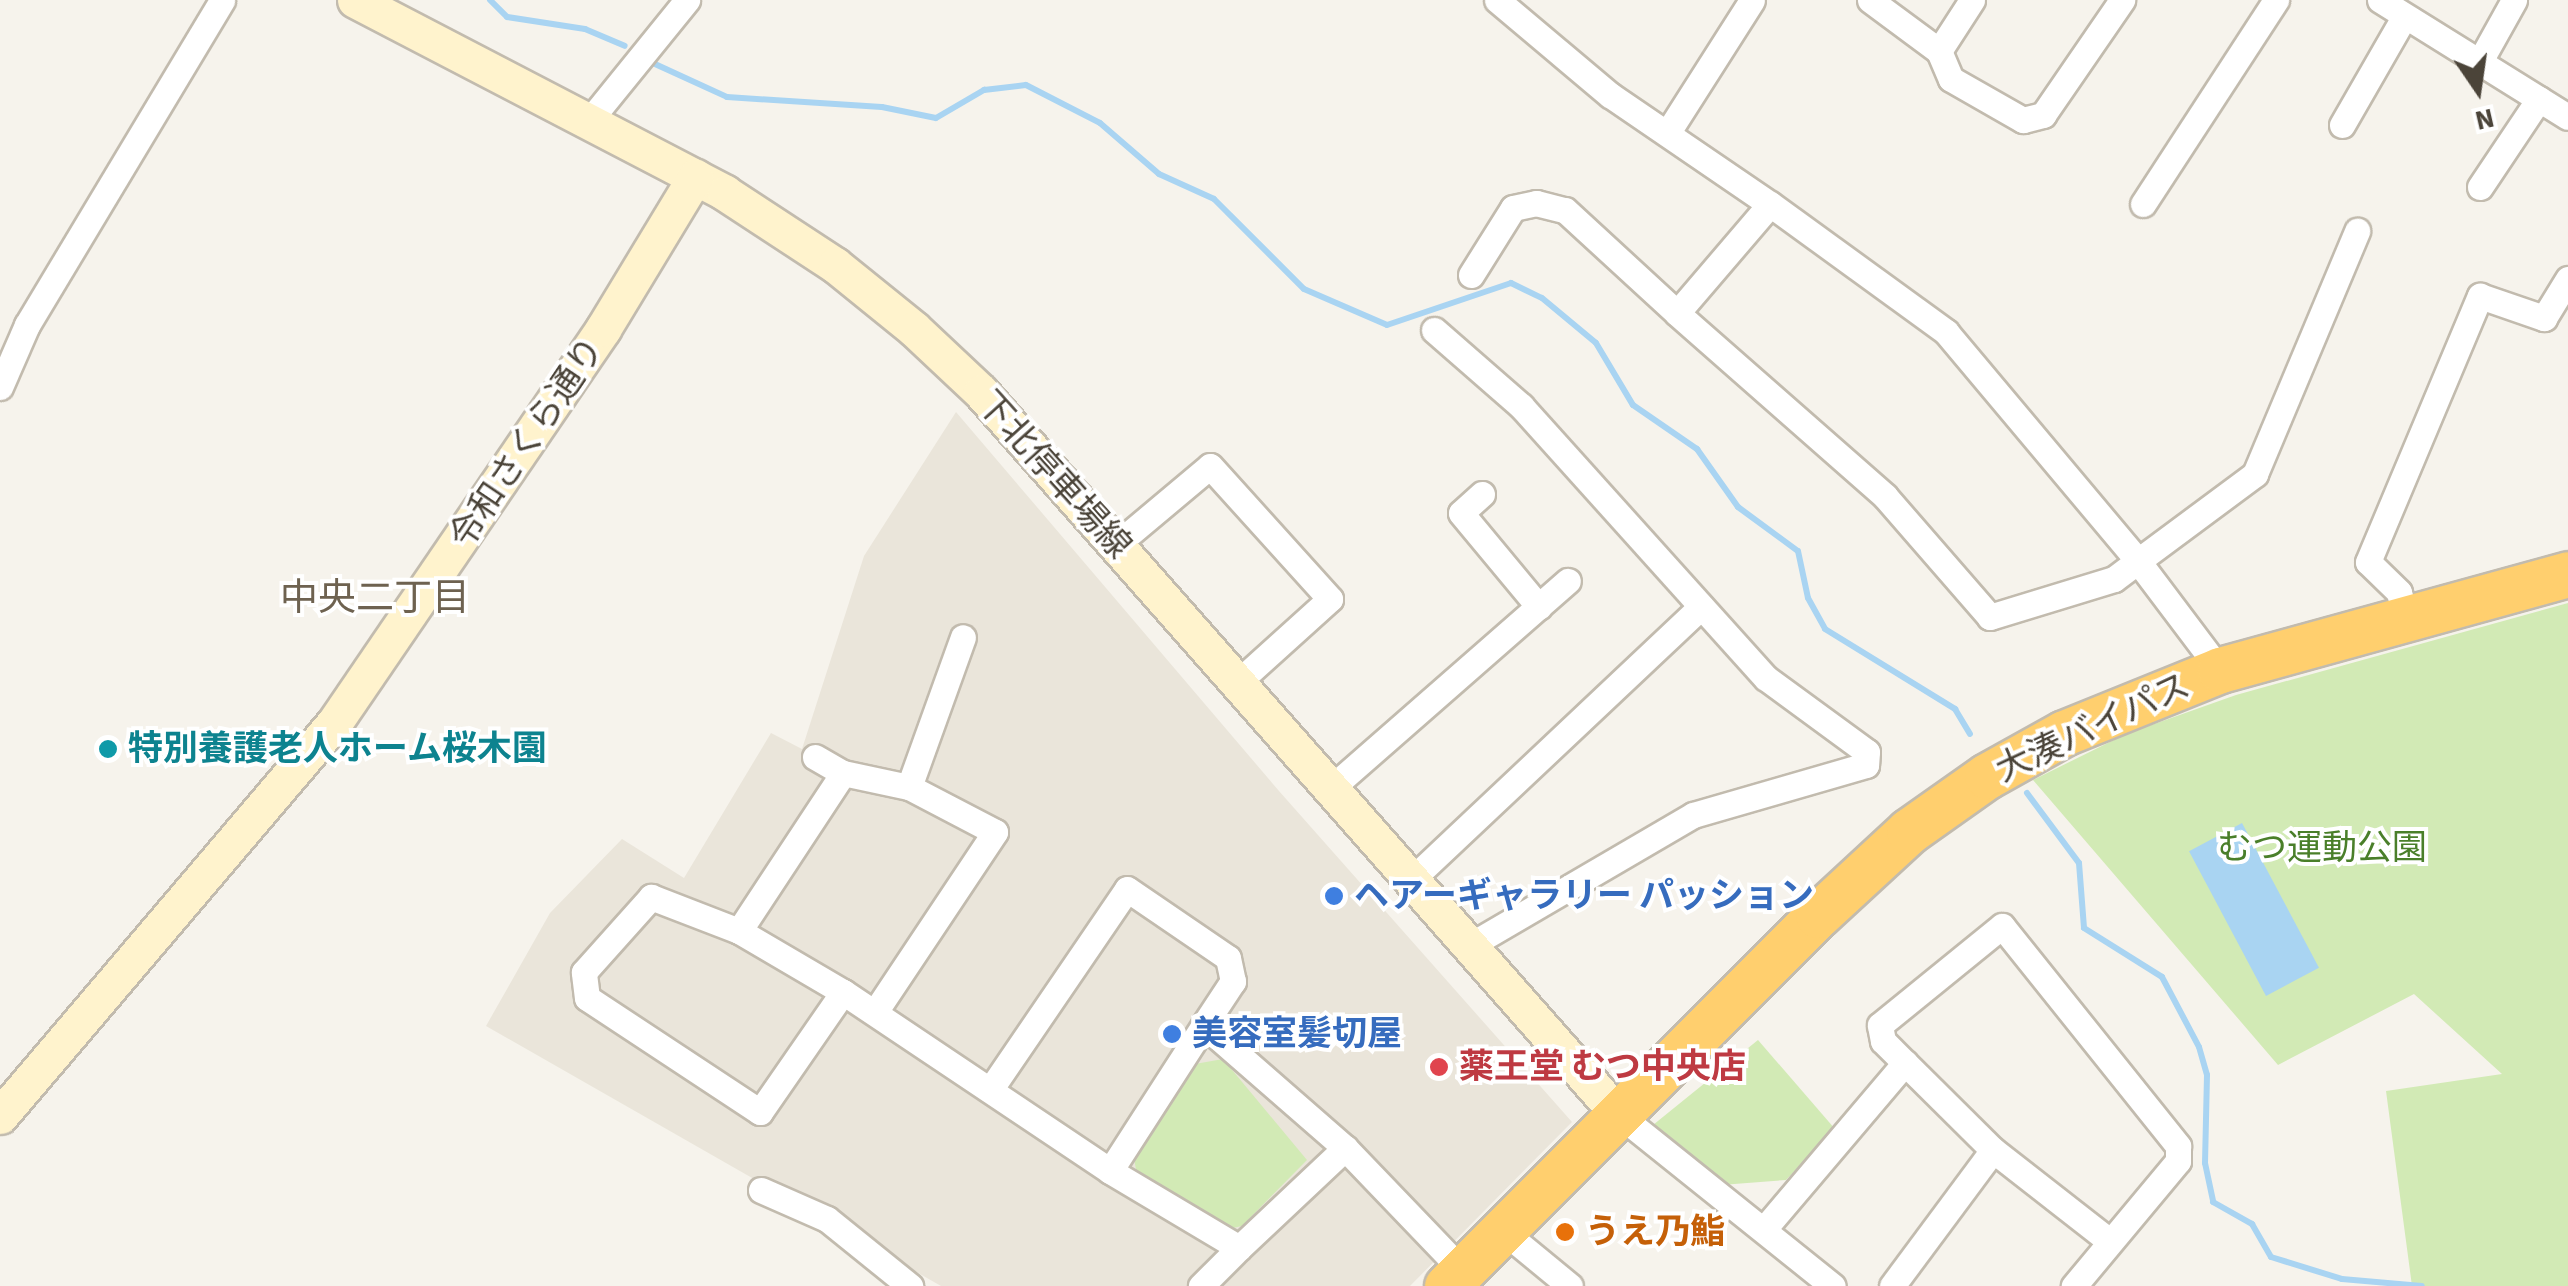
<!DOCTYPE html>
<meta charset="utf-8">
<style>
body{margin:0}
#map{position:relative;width:2568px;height:1286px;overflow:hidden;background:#f6f3ec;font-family:"Source Sans 3","Noto Sans JP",sans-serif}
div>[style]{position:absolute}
.residential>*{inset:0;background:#eae5da}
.green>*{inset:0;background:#d2eab5}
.water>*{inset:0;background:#a9d4f2;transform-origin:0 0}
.stream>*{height:6px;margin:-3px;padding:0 3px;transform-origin:3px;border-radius:3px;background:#a9d4f2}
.roads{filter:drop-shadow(2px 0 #c2bbae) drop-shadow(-2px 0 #c2bbae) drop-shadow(0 2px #c2bbae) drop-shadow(0 -2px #c2bbae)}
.street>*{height:25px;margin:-12.5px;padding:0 12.5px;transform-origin:12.5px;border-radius:12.5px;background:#fff}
.secondary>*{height:35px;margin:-17.5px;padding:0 17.5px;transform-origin:17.5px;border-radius:17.5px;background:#fff3cd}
.highway>*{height:45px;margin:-22.5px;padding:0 22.5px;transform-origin:22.5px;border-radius:22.5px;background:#ffcf6e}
.dots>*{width:28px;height:28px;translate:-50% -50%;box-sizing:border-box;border:5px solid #fff;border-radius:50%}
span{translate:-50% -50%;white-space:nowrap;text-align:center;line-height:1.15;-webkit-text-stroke:8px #fff;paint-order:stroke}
.street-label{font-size:35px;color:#4b4439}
.culture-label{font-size:35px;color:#0d838f;font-weight:700}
.left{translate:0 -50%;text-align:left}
.park-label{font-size:35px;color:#4a7f2a}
.shop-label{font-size:35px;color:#366cbe;font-weight:700}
.health-label{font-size:35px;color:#be3a42;font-weight:700}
.food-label{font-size:35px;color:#c56008;font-weight:700}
.neighbourhood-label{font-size:38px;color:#6e6250}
.north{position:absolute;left:2428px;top:40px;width:100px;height:100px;-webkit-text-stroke:8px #fff;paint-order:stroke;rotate:167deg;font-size:28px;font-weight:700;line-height:40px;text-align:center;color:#4b4439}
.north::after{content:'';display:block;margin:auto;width:35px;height:45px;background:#4b4439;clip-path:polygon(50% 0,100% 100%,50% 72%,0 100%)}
</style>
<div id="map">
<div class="residential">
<i style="clip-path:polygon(956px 412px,1279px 791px,1572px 1122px,1410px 1286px,941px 1286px,486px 1026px,550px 913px,622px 839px,684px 878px,771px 733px,802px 749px,864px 556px)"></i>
</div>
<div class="green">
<i style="clip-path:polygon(2568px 603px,2568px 1286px,2412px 1286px,2386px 1091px,2502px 1074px,2414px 994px,2278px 1065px,2033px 780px,2126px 734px,2236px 695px)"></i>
<i style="clip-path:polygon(1758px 1040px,1835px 1129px,1786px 1180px,1721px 1185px,1653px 1125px)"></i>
<i style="clip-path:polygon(1223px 1059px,1307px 1160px,1242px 1226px,1228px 1229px,1137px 1175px,1133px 1153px,1195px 1064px)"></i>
</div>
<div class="water">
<i style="left:2242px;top:823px;width:164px;height:60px;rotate:62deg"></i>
</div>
<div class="stream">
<i style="left:490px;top:0;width:24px;rotate:45deg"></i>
<i style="left:507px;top:17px;width:79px;rotate:8.7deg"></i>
<i style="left:585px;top:29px;width:43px;rotate:23deg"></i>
<i style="left:655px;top:64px;width:79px;rotate:24.6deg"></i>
<i style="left:727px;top:97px;width:155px;rotate:3.7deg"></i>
<i style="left:882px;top:107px;width:55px;rotate:11.5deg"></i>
<i style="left:936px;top:118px;width:56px;rotate:-30.3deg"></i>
<i style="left:984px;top:90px;width:42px;rotate:-6.8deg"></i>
<i style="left:1026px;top:85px;width:83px;rotate:27.2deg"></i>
<i style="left:1100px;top:123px;width:78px;rotate:40.8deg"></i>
<i style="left:1159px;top:174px;width:60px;rotate:24.4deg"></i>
<i style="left:1214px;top:199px;width:127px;rotate:45deg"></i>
<i style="left:1304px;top:289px;width:90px;rotate:23.4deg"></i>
<i style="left:1387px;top:325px;width:131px;rotate:-18.7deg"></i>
<i style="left:1511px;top:283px;width:34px;rotate:26deg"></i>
<i style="left:1542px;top:298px;width:70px;rotate:39.8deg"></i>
<i style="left:1596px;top:343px;width:72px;rotate:59.2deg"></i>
<i style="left:1633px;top:405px;width:78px;rotate:34.5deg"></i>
<i style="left:1697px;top:449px;width:71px;rotate:54.7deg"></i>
<i style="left:1738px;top:507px;width:74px;rotate:36.3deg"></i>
<i style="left:1798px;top:551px;width:48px;rotate:78deg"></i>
<i style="left:1808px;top:598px;width:35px;rotate:61deg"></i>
<i style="left:1825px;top:629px;width:153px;rotate:31.6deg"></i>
<i style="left:1955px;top:709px;width:29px;rotate:59deg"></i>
<i style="left:2027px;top:793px;width:87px;rotate:53.4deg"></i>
<i style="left:2079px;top:863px;width:65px;rotate:85.6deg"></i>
<i style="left:2084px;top:928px;width:92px;rotate:32.1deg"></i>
<i style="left:2162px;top:977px;width:79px;rotate:62.1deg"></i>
<i style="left:2199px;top:1047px;width:29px;rotate:74deg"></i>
<i style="left:2207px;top:1075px;width:88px;rotate:91.3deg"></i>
<i style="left:2205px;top:1163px;width:40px;rotate:78deg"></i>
<i style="left:2213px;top:1202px;width:45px;rotate:29.4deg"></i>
<i style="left:2252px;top:1224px;width:38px;rotate:60deg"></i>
<i style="left:2271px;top:1257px;width:74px;rotate:17.2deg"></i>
<i style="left:2342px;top:1279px;width:80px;rotate:5deg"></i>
</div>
<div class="roads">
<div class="street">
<i style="left:1497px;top:0;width:148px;rotate:40.1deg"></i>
<i style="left:1610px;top:95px;width:194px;rotate:34.3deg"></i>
<i style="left:1870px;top:0;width:86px;rotate:36.5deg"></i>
<i style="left:1972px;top:0;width:61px;rotate:122.9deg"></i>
<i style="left:1939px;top:51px;width:30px;rotate:67deg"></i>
<i style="left:1951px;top:79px;width:83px;rotate:29.7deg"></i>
<i style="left:2023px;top:120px;width:21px;rotate:-14deg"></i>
<i style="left:2043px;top:115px;width:140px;rotate:-55.5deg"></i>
<i style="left:2380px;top:0;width:221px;rotate:31.9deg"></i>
<i style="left:2479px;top:63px;width:72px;rotate:-60.9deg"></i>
<i style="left:589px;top:121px;width:156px;rotate:-51deg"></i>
<i style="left:2342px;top:125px;width:125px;rotate:-60.1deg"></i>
<i style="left:1668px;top:132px;width:156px;rotate:-57.5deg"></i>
<i style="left:2480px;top:187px;width:106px;rotate:-56.2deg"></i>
<i style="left:1770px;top:204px;width:218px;rotate:36deg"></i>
<i style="left:1946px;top:332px;width:299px;rotate:50deg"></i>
<i style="left:2138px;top:561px;width:30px;rotate:143deg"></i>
<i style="left:2114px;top:579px;width:130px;rotate:163deg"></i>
<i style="left:1990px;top:617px;width:160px;rotate:-131deg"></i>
<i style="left:1885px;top:496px;width:277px;rotate:-138.7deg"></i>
<i style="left:1677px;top:313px;width:143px;rotate:-49.5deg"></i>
<i style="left:2143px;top:204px;width:244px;rotate:-56.9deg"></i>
<i style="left:1471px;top:275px;width:79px;rotate:-57.9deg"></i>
<i style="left:1513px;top:208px;width:24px;rotate:-12deg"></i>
<i style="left:1536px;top:203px;width:30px;rotate:14deg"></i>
<i style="left:1565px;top:210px;width:152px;rotate:42.6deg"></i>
<i style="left:1434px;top:330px;width:116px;rotate:41.1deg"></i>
<i style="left:1521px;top:406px;width:366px;rotate:48deg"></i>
<i style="left:1766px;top:678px;width:125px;rotate:36.2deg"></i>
<i style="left:1867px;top:752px;width:13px;rotate:94deg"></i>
<i style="left:1866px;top:765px;width:180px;rotate:163.9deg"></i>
<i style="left:1693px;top:815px;width:262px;rotate:149.7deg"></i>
<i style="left:0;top:387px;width:68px;rotate:-66.5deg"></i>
<i style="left:27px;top:325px;width:379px;rotate:-59deg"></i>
<i style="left:1482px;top:494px;width:28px;rotate:138deg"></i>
<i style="left:1461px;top:513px;width:122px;rotate:50.3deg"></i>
<i style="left:1117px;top:544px;width:121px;rotate:-40deg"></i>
<i style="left:1210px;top:466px;width:179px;rotate:47.9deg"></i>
<i style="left:1330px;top:599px;width:125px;rotate:137.9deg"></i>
<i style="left:2407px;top:619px;width:28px;rotate:-107deg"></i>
<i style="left:2399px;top:592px;width:43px;rotate:-135.9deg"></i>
<i style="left:2368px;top:562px;width:289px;rotate:-67.2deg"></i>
<i style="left:2480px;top:296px;width:68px;rotate:19deg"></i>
<i style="left:2544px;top:318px;width:46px;rotate:-58.4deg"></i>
<i style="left:2220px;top:670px;width:136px;rotate:-127deg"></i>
<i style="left:2138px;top:561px;width:146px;rotate:-36.6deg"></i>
<i style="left:2255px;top:474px;width:264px;rotate:-67.2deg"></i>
<i style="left:815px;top:757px;width:32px;rotate:30deg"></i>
<i style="left:843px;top:773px;width:67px;rotate:12deg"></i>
<i style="left:909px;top:787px;width:97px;rotate:27.6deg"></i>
<i style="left:995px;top:832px;width:216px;rotate:123.7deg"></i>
<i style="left:909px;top:787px;width:159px;rotate:-70.2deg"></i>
<i style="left:1330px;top:789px;width:316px;rotate:-41.2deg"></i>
<i style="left:1410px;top:881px;width:400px;rotate:-43.3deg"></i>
<i style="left:651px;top:897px;width:94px;rotate:21.1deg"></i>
<i style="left:739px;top:931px;width:121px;rotate:30.4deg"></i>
<i style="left:843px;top:992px;width:146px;rotate:124.7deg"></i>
<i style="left:760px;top:1112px;width:207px;rotate:-146.6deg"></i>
<i style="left:587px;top:998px;width:26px;rotate:-97deg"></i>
<i style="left:584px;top:972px;width:101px;rotate:-48.2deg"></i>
<i style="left:739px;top:931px;width:189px;rotate:-56.6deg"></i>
<i style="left:843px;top:992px;width:321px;rotate:33.8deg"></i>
<i style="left:1110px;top:1171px;width:150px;rotate:30.8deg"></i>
<i style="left:1239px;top:1248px;width:54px;rotate:135deg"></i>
<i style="left:1905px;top:1063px;width:124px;rotate:44.7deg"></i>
<i style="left:1993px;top:1150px;width:146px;rotate:38deg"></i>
<i style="left:990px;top:1090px;width:243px;rotate:-55.7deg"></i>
<i style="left:1127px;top:889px;width:122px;rotate:34.3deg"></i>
<i style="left:1228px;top:958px;width:24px;rotate:78deg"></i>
<i style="left:1233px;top:981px;width:53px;rotate:123.4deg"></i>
<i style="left:1204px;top:1025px;width:187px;rotate:41.1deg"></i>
<i style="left:1345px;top:1148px;width:169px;rotate:46.2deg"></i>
<i style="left:1618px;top:1114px;width:275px;rotate:38.7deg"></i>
<i style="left:1110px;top:1171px;width:174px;rotate:-57.2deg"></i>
<i style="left:761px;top:1190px;width:72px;rotate:23.7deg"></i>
<i style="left:827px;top:1219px;width:107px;rotate:38.9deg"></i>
<i style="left:1764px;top:1229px;width:218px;rotate:-49.7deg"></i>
<i style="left:1905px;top:1063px;width:31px;rotate:-135deg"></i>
<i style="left:1883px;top:1041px;width:16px;rotate:-101deg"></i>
<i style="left:1880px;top:1025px;width:157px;rotate:-39.1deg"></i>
<i style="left:2002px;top:926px;width:282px;rotate:51.3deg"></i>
<i style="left:2178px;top:1146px;width:15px;rotate:90deg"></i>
<i style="left:2178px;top:1161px;width:163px;rotate:129.8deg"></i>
<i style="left:1502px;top:1230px;width:88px;rotate:39.5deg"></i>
<i style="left:1239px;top:1248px;width:146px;rotate:-43.3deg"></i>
<i style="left:1892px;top:1286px;width:169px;rotate:-53.4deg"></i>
</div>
<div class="secondary">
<i style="left:355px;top:0;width:417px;rotate:27.5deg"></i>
<i style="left:725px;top:193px;width:131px;rotate:33.2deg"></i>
<i style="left:835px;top:265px;width:102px;rotate:39deg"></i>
<i style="left:914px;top:329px;width:92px;rotate:43.2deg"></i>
<i style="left:981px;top:392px;width:963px;rotate:48.58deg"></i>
<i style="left:0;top:1116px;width:517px;rotate:-49.63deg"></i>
<i style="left:335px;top:722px;width:476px;rotate:-55.7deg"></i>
<i style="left:603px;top:329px;width:178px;rotate:-58.8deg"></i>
</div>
<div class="highway">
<i style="left:1447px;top:1286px;width:525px;rotate:-45deg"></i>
<i style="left:1818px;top:915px;width:124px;rotate:-42.7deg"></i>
<i style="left:1909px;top:831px;width:95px;rotate:-35.2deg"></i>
<i style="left:1987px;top:776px;width:88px;rotate:-29.2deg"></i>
<i style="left:2064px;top:733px;width:168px;rotate:-22deg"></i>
<i style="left:2220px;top:670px;width:361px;rotate:-15.4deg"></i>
</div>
</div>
<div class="dots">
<i style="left:108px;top:749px;background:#0f9aa8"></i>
<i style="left:1334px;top:896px;background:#3f7fe0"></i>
<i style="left:1172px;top:1034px;background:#3f7fe0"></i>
<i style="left:1439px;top:1067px;background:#e0444e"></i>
<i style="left:1565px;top:1232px;background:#e8710a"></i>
</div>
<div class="street-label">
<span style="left:527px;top:443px;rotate:-56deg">令和さくら通り</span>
<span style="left:1054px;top:475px;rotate:48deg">下北停車場線</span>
<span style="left:2093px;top:728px;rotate:-25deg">大湊バイパス</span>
</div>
<div class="culture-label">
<span class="left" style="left:128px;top:749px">特別養護老人ホーム桜木園</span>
</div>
<div class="park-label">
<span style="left:2322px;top:848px">むつ運動公園</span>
</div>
<div class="shop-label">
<span class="left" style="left:1354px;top:896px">ヘアーギャラリー パッション</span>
<span class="left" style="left:1192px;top:1034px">美容室髪切屋</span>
</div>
<div class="health-label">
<span class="left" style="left:1459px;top:1067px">薬王堂 むつ中央店</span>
</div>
<div class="food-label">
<span class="left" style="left:1585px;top:1232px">うえ乃鮨</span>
</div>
<div class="neighbourhood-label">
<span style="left:375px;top:599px">中央二丁目</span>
</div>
<div class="north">N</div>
</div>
